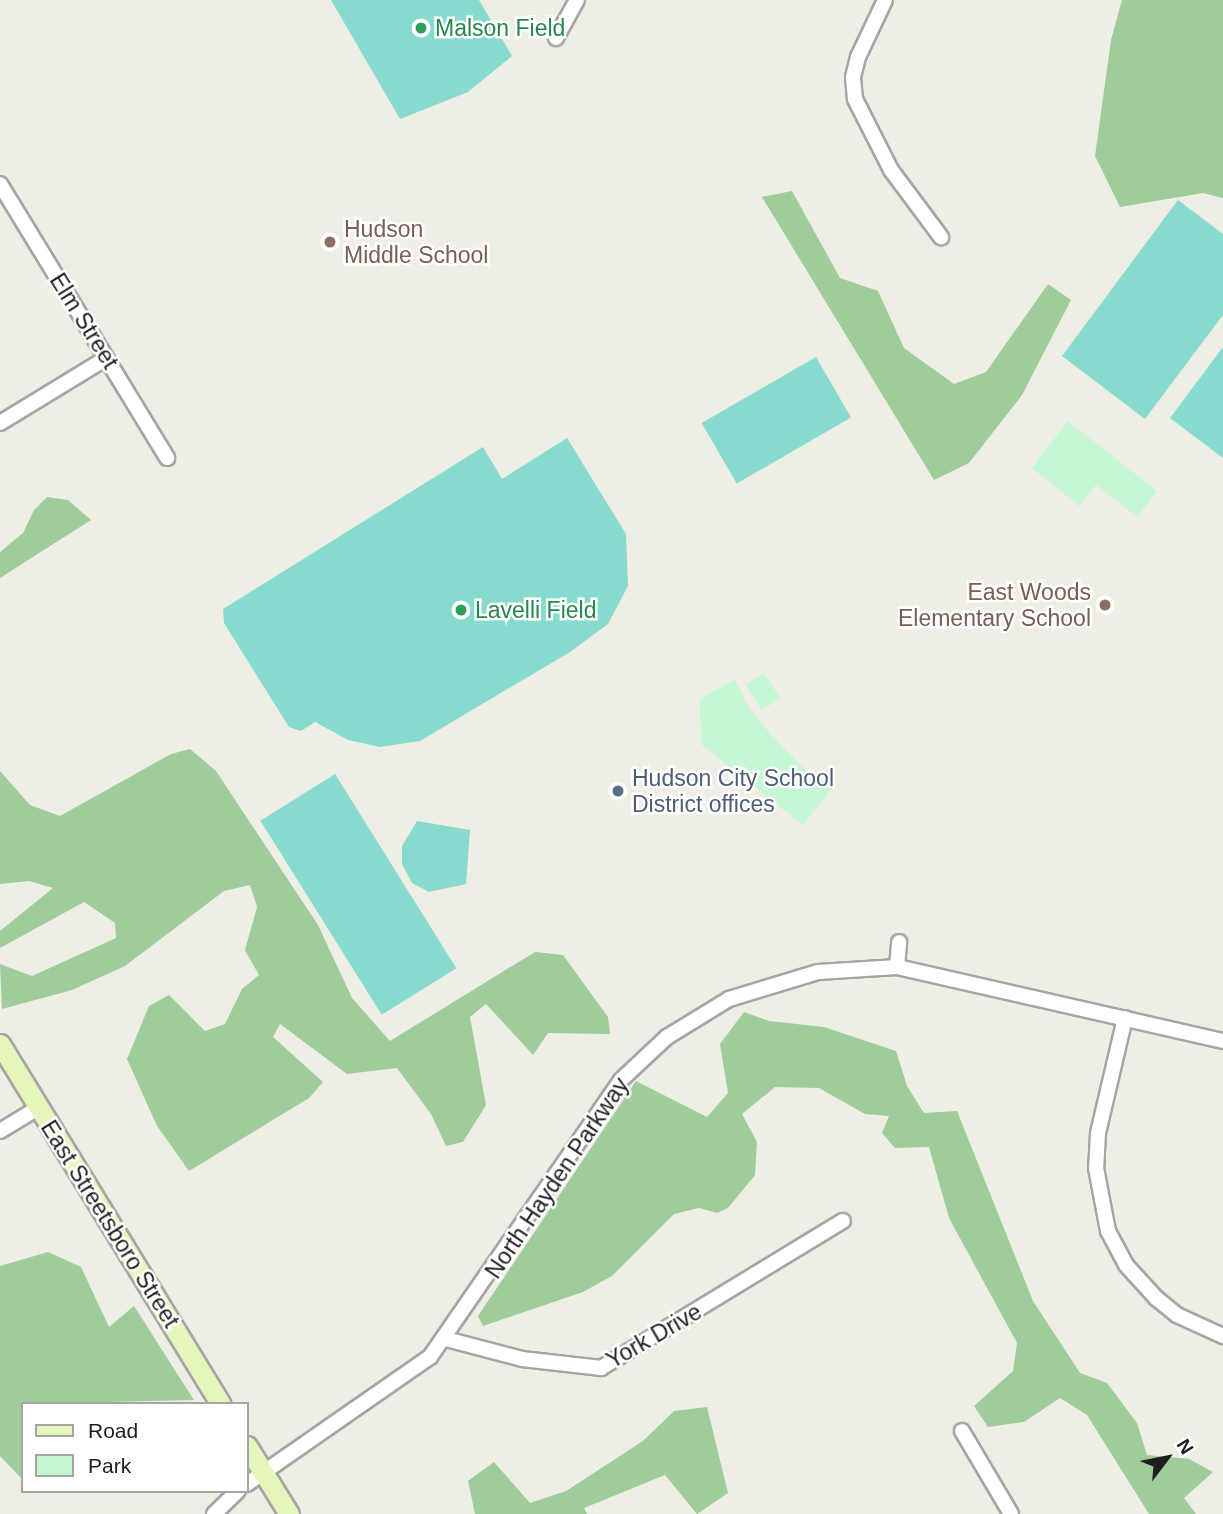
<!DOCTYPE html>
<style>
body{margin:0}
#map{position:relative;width:1223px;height:1514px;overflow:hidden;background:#efeee5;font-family:Helvetica,sans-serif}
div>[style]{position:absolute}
.forest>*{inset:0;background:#9ecc9b}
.park>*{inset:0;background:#c4f7d4;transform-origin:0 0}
.pitch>*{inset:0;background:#86dace;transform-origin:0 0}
.roads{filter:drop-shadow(2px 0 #a5a5a5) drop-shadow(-2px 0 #a5a5a5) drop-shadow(0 2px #a5a5a5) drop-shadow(0 -2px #a5a5a5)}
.minor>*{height:14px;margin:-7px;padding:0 7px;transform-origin:7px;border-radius:7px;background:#fff}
.secondary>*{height:19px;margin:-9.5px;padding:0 9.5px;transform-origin:9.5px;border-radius:9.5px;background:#e5f6bb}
.dots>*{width:19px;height:19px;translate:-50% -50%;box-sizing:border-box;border:4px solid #fff;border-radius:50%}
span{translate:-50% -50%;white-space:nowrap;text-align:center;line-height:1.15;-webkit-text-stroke:5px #fff;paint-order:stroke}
.leisure-label{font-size:23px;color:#27864d}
.left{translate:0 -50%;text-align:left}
.education-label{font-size:23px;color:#785e54}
.right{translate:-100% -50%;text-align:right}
.street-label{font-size:23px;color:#1e1e1e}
.service-label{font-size:23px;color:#4e5e75}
.legend{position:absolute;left:21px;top:1402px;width:228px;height:91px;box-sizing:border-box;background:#fff;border:2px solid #a5a5a5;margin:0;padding:9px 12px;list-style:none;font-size:21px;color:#1e1e1e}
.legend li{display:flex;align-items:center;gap:14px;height:35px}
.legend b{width:35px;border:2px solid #a5a5a5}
.north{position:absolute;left:1132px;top:1423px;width:70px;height:70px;-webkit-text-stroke:5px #fff;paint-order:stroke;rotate:58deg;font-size:19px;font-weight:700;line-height:28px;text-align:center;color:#1e1e1e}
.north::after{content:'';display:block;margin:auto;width:24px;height:32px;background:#1e1e1e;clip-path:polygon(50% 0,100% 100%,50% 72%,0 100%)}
</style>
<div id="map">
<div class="forest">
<i style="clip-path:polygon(1122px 0,1223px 0,1223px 198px,1203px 193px,1120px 207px,1095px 156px,1111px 40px)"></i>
<i style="clip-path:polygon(792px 191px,840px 278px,878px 291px,904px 348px,954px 384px,986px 372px,1048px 284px,1071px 300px,1022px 395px,969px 463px,934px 480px,762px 197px)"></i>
<i style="clip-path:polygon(47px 497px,68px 500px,91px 520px,0 578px,0 552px,23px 533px,34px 510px)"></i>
<i style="clip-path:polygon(190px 749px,216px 771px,318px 925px,352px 998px,390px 1041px,535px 952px,563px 955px,608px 1017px,610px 1034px,548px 1033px,533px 1055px,486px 1004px,470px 1017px,486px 1105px,463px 1142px,446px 1146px,431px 1114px,397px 1068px,347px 1074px,280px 1024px,273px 1037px,323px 1082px,309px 1098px,189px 1171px,157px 1126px,127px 1059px,149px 1006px,169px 995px,205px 1031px,225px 1024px,242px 989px,259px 975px,245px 950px,257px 907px,250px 885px,224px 891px,125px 966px,72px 990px,2px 1009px,0 964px,32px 976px,116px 938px,115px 923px,84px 902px,0 948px,0 931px,53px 888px,29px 881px,0 884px,0 771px,30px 805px,60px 816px,171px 754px)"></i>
<i style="clip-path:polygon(744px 1012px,769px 1021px,824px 1027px,896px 1051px,907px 1086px,924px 1113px,957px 1111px,1033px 1301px,1080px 1373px,1107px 1383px,1137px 1423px,1147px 1455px,1189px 1459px,1213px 1472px,1184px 1498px,1196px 1514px,1149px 1514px,1087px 1415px,1060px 1398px,1024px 1422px,988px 1427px,974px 1406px,1013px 1371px,1017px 1343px,949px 1218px,929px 1147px,895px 1148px,882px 1133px,889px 1116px,865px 1114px,819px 1088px,775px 1087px,742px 1114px,757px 1142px,755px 1175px,728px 1208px,717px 1213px,699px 1208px,674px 1214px,612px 1276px,583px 1292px,483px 1326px,478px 1316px,636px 1081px,707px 1117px,728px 1093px,720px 1044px)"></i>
<i style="clip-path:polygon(48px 1252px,81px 1267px,109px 1327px,134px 1306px,194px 1400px,23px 1404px,23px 1480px,0 1456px,0 1266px)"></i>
<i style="clip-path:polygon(707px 1407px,728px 1493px,697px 1514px,665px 1475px,584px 1508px,587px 1514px,475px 1514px,468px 1481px,494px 1462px,530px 1503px,566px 1491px,643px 1441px,674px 1411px)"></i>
</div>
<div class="park">
<i style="clip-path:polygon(1068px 421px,1157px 491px,1137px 517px,1096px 485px,1079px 506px,1032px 468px)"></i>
<i style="left:764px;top:673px;width:30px;height:22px;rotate:57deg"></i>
<i style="clip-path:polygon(735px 679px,749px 708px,769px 732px,802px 767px,833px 787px,803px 825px,701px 744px,700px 699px)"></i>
</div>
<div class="pitch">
<i style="clip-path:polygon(331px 0,479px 0,512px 56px,468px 92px,400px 119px)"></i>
<i style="clip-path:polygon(1178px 200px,1223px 234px,1223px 315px,1145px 419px,1062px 356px)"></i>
<i style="clip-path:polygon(1223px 347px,1223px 458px,1170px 418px)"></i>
<i style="left:816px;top:357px;width:70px;height:132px;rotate:60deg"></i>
<i style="clip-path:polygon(567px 438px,626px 534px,628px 586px,608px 624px,570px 652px,420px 741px,380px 747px,348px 740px,315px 722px,301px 731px,289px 727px,224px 623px,223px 609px,483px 447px,502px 479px)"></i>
<i style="left:335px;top:774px;width:229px;height:88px;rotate:58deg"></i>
<i style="clip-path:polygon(417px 821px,470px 830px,466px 884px,429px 892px,412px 883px,402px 864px,402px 846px)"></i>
</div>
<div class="roads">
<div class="minor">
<i style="left:885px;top:0;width:63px;rotate:115.3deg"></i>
<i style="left:858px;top:57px;width:21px;rotate:104deg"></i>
<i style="left:853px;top:77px;width:22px;rotate:85deg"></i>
<i style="left:855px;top:99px;width:80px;rotate:63.1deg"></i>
<i style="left:891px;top:170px;width:84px;rotate:53.3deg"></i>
<i style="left:556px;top:38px;width:43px;rotate:-61.1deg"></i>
<i style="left:0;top:184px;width:321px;rotate:58.6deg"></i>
<i style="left:0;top:423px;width:123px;rotate:-31.4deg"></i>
<i style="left:897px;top:967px;width:25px;rotate:-85deg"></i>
<i style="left:1125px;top:1018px;width:118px;rotate:103.2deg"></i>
<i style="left:1098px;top:1133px;width:35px;rotate:93deg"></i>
<i style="left:1096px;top:1168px;width:64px;rotate:79.2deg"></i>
<i style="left:1108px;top:1231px;width:38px;rotate:62deg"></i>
<i style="left:1126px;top:1265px;width:45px;rotate:47.7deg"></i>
<i style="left:1156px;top:1298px;width:27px;rotate:39deg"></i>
<i style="left:1177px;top:1315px;width:51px;rotate:24.5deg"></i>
<i style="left:0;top:1131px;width:44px;rotate:-31.2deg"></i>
<i style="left:446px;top:1339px;width:79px;rotate:14.7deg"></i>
<i style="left:522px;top:1359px;width:80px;rotate:6.5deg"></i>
<i style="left:601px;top:1368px;width:283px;rotate:-31.3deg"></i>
<i style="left:962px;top:1431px;width:96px;rotate:59.4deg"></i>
<i style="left:247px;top:1484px;width:223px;rotate:-34.8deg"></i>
<i style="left:430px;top:1357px;width:336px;rotate:-55.4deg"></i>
<i style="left:621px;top:1080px;width:63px;rotate:-43.1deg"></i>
<i style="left:667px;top:1037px;width:73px;rotate:-31.5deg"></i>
<i style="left:729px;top:999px;width:93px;rotate:-16.9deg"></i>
<i style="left:818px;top:972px;width:79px;rotate:-3.6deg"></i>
<i style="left:897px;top:967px;width:334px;rotate:12.8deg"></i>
<i style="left:214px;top:1514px;width:33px;rotate:-44deg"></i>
</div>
<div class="secondary">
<i style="left:0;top:1044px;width:422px;rotate:58.5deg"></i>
<i style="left:247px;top:1446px;width:80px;rotate:58.3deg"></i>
</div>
</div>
<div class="dots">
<i style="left:421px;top:28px;background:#2e9e5b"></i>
<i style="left:330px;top:242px;background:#8d6e63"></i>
<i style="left:1105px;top:605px;background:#8d6e63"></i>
<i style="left:461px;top:610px;background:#2e9e5b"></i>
<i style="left:618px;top:791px;background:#5c6f8a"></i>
</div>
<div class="leisure-label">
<span class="left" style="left:435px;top:28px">Malson Field</span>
<span class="left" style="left:475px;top:610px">Lavelli Field</span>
</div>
<div class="education-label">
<span class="left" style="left:344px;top:242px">Hudson<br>Middle School</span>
<span class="right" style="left:1091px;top:605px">East Woods<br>Elementary School</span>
</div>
<div class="street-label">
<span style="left:84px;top:321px;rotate:58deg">Elm Street</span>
<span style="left:557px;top:1178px;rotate:-56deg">North Hayden Parkway</span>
<span style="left:110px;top:1224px;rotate:58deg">East Streetsboro Street</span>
<span style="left:654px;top:1336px;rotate:-30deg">York Drive</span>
</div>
<div class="service-label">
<span class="left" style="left:632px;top:791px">Hudson City School<br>District offices</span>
</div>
<ul class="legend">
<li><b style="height:9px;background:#e5f6bb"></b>Road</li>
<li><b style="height:19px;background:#c4f7d4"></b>Park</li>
</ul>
<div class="north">N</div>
</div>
